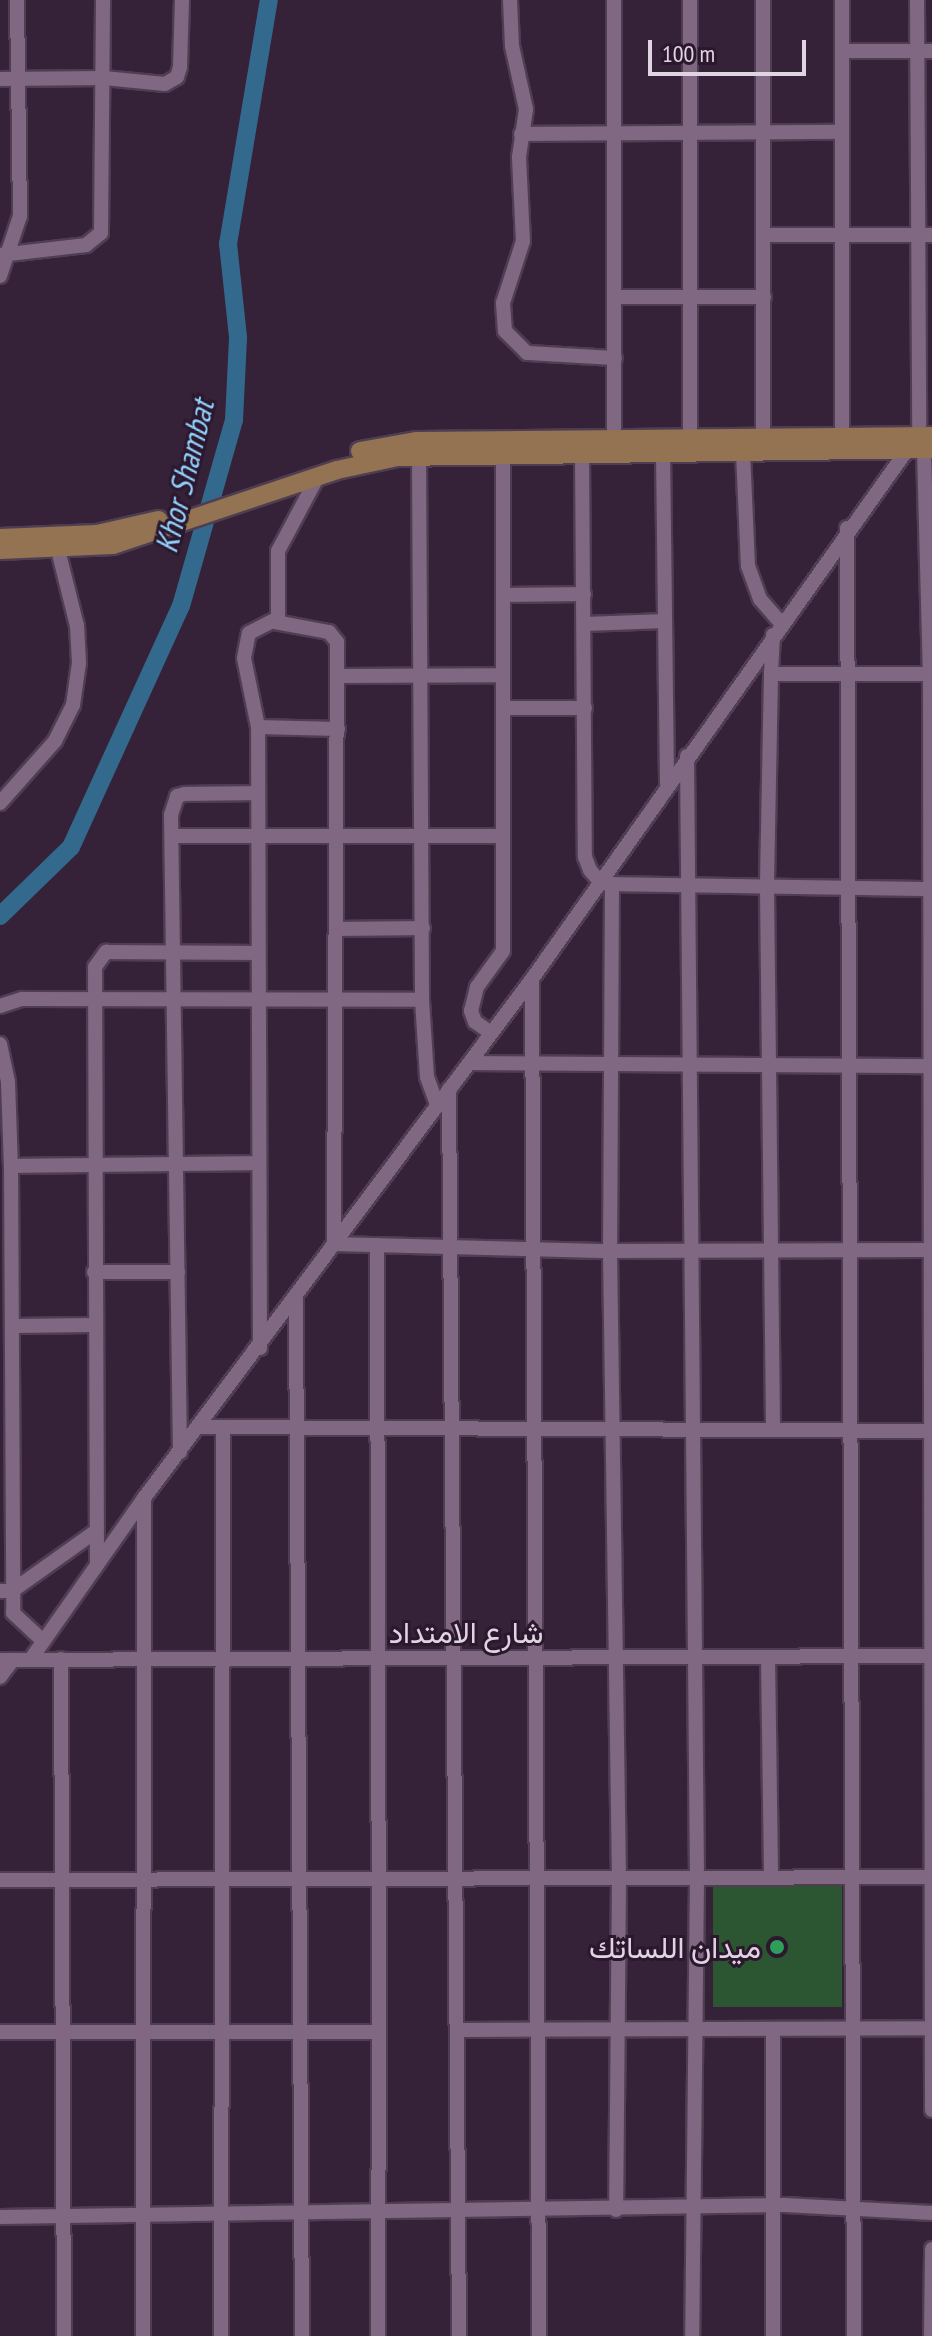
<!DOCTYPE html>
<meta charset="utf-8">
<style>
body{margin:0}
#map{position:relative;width:932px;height:2336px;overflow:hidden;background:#352138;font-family:"PT Sans Narrow",Vazirmatn,sans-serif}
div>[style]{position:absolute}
.green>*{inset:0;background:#2c5531;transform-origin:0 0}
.river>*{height:18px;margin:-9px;padding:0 9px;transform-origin:9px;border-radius:9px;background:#33698c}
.roads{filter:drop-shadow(2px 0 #4f3e52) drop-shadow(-2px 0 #4f3e52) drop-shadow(0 2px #4f3e52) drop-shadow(0 -2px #4f3e52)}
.minor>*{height:14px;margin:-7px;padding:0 7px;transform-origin:7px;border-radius:7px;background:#806883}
.major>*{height:18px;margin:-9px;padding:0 9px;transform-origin:9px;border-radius:9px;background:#937352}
.dots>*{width:22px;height:22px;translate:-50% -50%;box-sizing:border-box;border:4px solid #2b182e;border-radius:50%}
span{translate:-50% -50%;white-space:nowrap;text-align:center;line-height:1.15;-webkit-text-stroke:6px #2b182e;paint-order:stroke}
.street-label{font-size:30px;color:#e0d3e2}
.poi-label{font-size:30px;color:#e0d3e2}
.right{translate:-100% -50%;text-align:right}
.water-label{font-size:32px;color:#91d0fb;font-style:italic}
.scale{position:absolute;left:648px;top:40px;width:158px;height:36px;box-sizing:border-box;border:4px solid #e0d3e2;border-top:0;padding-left:10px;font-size:24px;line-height:28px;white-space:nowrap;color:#e0d3e2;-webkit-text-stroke:6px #2b182e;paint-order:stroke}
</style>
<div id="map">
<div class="green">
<i style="left:713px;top:1885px;width:129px;height:122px"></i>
</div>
<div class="river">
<i style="left:0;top:916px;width:99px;rotate:-44.2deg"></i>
<i style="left:71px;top:847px;width:265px;rotate:-65.5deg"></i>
<i style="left:181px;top:606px;width:193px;rotate:-74.1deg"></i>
<i style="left:234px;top:420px;width:83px;rotate:-87.2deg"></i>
<i style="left:238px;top:337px;width:94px;rotate:-96.1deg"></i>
<i style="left:228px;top:244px;width:247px;rotate:-80.5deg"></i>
</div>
<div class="roads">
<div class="minor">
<i style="left:510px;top:0;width:46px;rotate:87.5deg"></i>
<i style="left:512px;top:46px;width:65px;rotate:77.5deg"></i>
<i style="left:526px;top:109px;width:49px;rotate:98.3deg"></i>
<i style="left:519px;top:157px;width:84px;rotate:87.3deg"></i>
<i style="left:523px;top:241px;width:65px;rotate:107.9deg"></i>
<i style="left:503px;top:303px;width:28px;rotate:86deg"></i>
<i style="left:505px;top:331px;width:31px;rotate:45deg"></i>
<i style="left:527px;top:353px;width:88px;rotate:3.3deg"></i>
<i style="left:690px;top:0;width:439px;rotate:90deg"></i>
<i style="left:917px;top:0;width:437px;rotate:89.7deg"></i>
<i style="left:842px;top:51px;width:90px"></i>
<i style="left:0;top:79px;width:104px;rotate:-0.6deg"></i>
<i style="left:104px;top:78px;width:61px;rotate:5.6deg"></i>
<i style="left:165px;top:84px;width:14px;rotate:-30deg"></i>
<i style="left:177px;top:77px;width:10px;rotate:-73deg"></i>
<i style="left:180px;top:67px;width:67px;rotate:-88.3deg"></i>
<i style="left:521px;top:134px;width:321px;rotate:-0.4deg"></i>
<i style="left:763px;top:235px;width:169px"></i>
<i style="left:0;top:255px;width:87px;rotate:-6.6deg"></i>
<i style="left:86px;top:245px;width:19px;rotate:-39deg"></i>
<i style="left:101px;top:233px;width:233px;rotate:-89.5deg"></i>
<i style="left:0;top:276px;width:63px;rotate:-71.6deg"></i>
<i style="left:20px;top:216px;width:216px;rotate:-90.8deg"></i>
<i style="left:616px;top:297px;width:148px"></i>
<i style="left:763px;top:438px;width:438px;rotate:-90deg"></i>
<i style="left:842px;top:438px;width:438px;rotate:-90deg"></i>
<i style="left:614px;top:439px;width:439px;rotate:-90deg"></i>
<i style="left:924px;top:449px;width:225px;rotate:88.5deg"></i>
<i style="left:930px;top:674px;width:1436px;rotate:89.92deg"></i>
<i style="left:663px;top:452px;width:332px;rotate:89.3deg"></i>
<i style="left:743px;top:452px;width:114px;rotate:87.5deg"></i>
<i style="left:748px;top:566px;width:35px;rotate:70deg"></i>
<i style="left:760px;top:599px;width:32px;rotate:49deg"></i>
<i style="left:582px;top:453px;width:404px;rotate:89.6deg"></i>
<i style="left:585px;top:857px;width:14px;rotate:69deg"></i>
<i style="left:590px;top:870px;width:17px;rotate:50deg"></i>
<i style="left:601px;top:883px;width:11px;rotate:5deg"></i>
<i style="left:612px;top:884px;width:320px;rotate:0.9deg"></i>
<i style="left:419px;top:455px;width:545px;rotate:89.68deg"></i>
<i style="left:422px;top:1000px;width:77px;rotate:86.3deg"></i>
<i style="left:427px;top:1077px;width:29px;rotate:70deg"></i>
<i style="left:847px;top:528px;width:1808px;rotate:89.78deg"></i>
<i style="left:503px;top:595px;width:81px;rotate:-0.7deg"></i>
<i style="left:275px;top:622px;width:55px;rotate:10.5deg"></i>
<i style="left:329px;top:632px;width:13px;rotate:51deg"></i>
<i style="left:337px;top:642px;width:602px;rotate:90.29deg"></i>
<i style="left:334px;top:1244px;width:276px;rotate:1.5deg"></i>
<i style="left:610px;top:1251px;width:322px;rotate:-0.2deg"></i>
<i style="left:585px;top:624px;width:80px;rotate:-2.1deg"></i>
<i style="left:773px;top:635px;width:39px;rotate:93deg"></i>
<i style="left:771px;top:674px;width:161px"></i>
<i style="left:771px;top:674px;width:214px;rotate:91.1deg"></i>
<i style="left:767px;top:888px;width:541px;rotate:89.36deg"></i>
<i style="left:337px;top:676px;width:166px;rotate:-0.3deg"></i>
<i style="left:503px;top:708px;width:82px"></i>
<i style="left:258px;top:727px;width:80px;rotate:1.4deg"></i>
<i style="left:687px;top:756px;width:1122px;rotate:89.49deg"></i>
<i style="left:697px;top:1878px;width:458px;rotate:90.6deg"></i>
<i style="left:0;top:803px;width:83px;rotate:-48.4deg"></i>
<i style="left:55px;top:741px;width:40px;rotate:-63.4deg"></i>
<i style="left:73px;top:705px;width:42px;rotate:-81.9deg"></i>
<i style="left:79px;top:663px;width:37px;rotate:-93deg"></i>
<i style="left:77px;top:626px;width:78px;rotate:-104deg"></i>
<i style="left:172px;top:836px;width:328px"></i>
<i style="left:612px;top:884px;width:367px;rotate:90.3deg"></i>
<i style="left:610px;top:1251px;width:629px;rotate:89.18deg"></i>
<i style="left:619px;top:1880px;width:330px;rotate:90.5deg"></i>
<i style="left:338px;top:929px;width:85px;rotate:-0.7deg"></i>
<i style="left:532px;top:979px;width:1357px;rotate:89.7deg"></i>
<i style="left:0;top:1006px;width:23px;rotate:-18deg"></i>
<i style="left:22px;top:999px;width:400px;rotate:0.1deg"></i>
<i style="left:491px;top:1033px;width:19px;rotate:-145deg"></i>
<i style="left:475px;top:1022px;width:12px;rotate:-110deg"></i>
<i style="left:471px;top:1011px;width:25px;rotate:-76deg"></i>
<i style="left:477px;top:987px;width:44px;rotate:-54.2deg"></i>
<i style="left:503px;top:951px;width:498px;rotate:-90deg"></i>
<i style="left:0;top:1044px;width:39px;rotate:78deg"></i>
<i style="left:8px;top:1082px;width:84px;rotate:88deg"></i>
<i style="left:11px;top:1166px;width:447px;rotate:89.7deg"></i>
<i style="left:13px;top:1613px;width:41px;rotate:43deg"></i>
<i style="left:470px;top:1063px;width:462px;rotate:0.4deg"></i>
<i style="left:449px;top:1089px;width:1247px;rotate:89.54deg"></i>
<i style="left:11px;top:1166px;width:248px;rotate:-0.7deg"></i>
<i style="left:377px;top:1245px;width:787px;rotate:89.85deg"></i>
<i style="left:94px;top:1272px;width:84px"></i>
<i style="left:296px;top:1300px;width:1036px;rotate:89.67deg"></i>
<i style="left:12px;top:1326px;width:82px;rotate:-0.7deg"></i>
<i style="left:260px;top:1348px;width:621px;rotate:-90.18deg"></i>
<i style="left:258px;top:727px;width:70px;rotate:-101.5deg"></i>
<i style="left:244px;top:658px;width:25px;rotate:-79deg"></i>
<i style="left:249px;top:633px;width:33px;rotate:-27deg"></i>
<i style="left:278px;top:618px;width:67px;rotate:-90deg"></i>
<i style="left:278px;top:551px;width:85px;rotate:-61.9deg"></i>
<i style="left:199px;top:1427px;width:733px;rotate:0.31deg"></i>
<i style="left:180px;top:1452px;width:637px;rotate:-90.81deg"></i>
<i style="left:171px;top:815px;width:20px;rotate:-72deg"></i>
<i style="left:177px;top:796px;width:8px;rotate:-14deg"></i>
<i style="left:185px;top:794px;width:72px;rotate:-0.8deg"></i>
<i style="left:97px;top:1563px;width:596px;rotate:-90.19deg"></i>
<i style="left:95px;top:967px;width:19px;rotate:-54deg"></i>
<i style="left:106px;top:952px;width:152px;rotate:0.4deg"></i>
<i style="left:0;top:1591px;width:12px"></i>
<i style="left:12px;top:1591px;width:103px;rotate:-35.5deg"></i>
<i style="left:768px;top:1657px;width:221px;rotate:89.2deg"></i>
<i style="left:31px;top:1659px;width:197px;rotate:-54.9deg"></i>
<i style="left:144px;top:1498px;width:648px;rotate:-53.22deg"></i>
<i style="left:532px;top:979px;width:648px;rotate:-54.67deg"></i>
<i style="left:61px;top:1659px;width:677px;rotate:89.75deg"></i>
<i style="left:0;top:1660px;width:932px;rotate:-0.25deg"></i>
<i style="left:0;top:1677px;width:21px;rotate:-53deg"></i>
<i style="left:0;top:1880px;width:932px;rotate:-0.18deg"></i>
<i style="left:459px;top:2030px;width:473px;rotate:-0.2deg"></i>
<i style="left:0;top:2032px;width:379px"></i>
<i style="left:379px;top:2032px;width:304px;rotate:90.2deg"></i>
<i style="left:0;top:2217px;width:785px;rotate:-0.88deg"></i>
<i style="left:785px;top:2205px;width:147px;rotate:3.1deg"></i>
<i style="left:143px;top:2336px;width:838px;rotate:-89.93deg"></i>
<i style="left:221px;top:2336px;width:908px;rotate:-89.87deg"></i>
<i style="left:773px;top:2336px;width:307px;rotate:-90deg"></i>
<i style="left:931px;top:2336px;width:87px;rotate:-89.3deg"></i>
</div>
<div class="major">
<i style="left:360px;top:451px;width:58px;rotate:-10deg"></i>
<i style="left:417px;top:441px;width:515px;rotate:-0.56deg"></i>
<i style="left:0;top:538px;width:97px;rotate:-2.4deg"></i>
<i style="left:97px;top:534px;width:63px;rotate:-12.9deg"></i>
<i style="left:0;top:550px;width:113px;rotate:-2.5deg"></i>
<i style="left:113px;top:545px;width:236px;rotate:-18.5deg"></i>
<i style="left:337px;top:470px;width:61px;rotate:-12.2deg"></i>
<i style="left:397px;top:457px;width:535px;rotate:-0.86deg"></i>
</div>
</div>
<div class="dots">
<i style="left:777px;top:1947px;background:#2e9e5b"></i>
</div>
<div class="street-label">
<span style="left:466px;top:1632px">شارع الامتداد</span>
</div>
<div class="poi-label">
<span class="right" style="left:761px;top:1947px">ميدان اللساتك</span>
</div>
<div class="water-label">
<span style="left:184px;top:476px;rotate:-76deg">Khor Shambat</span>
</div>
<div class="scale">100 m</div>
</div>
